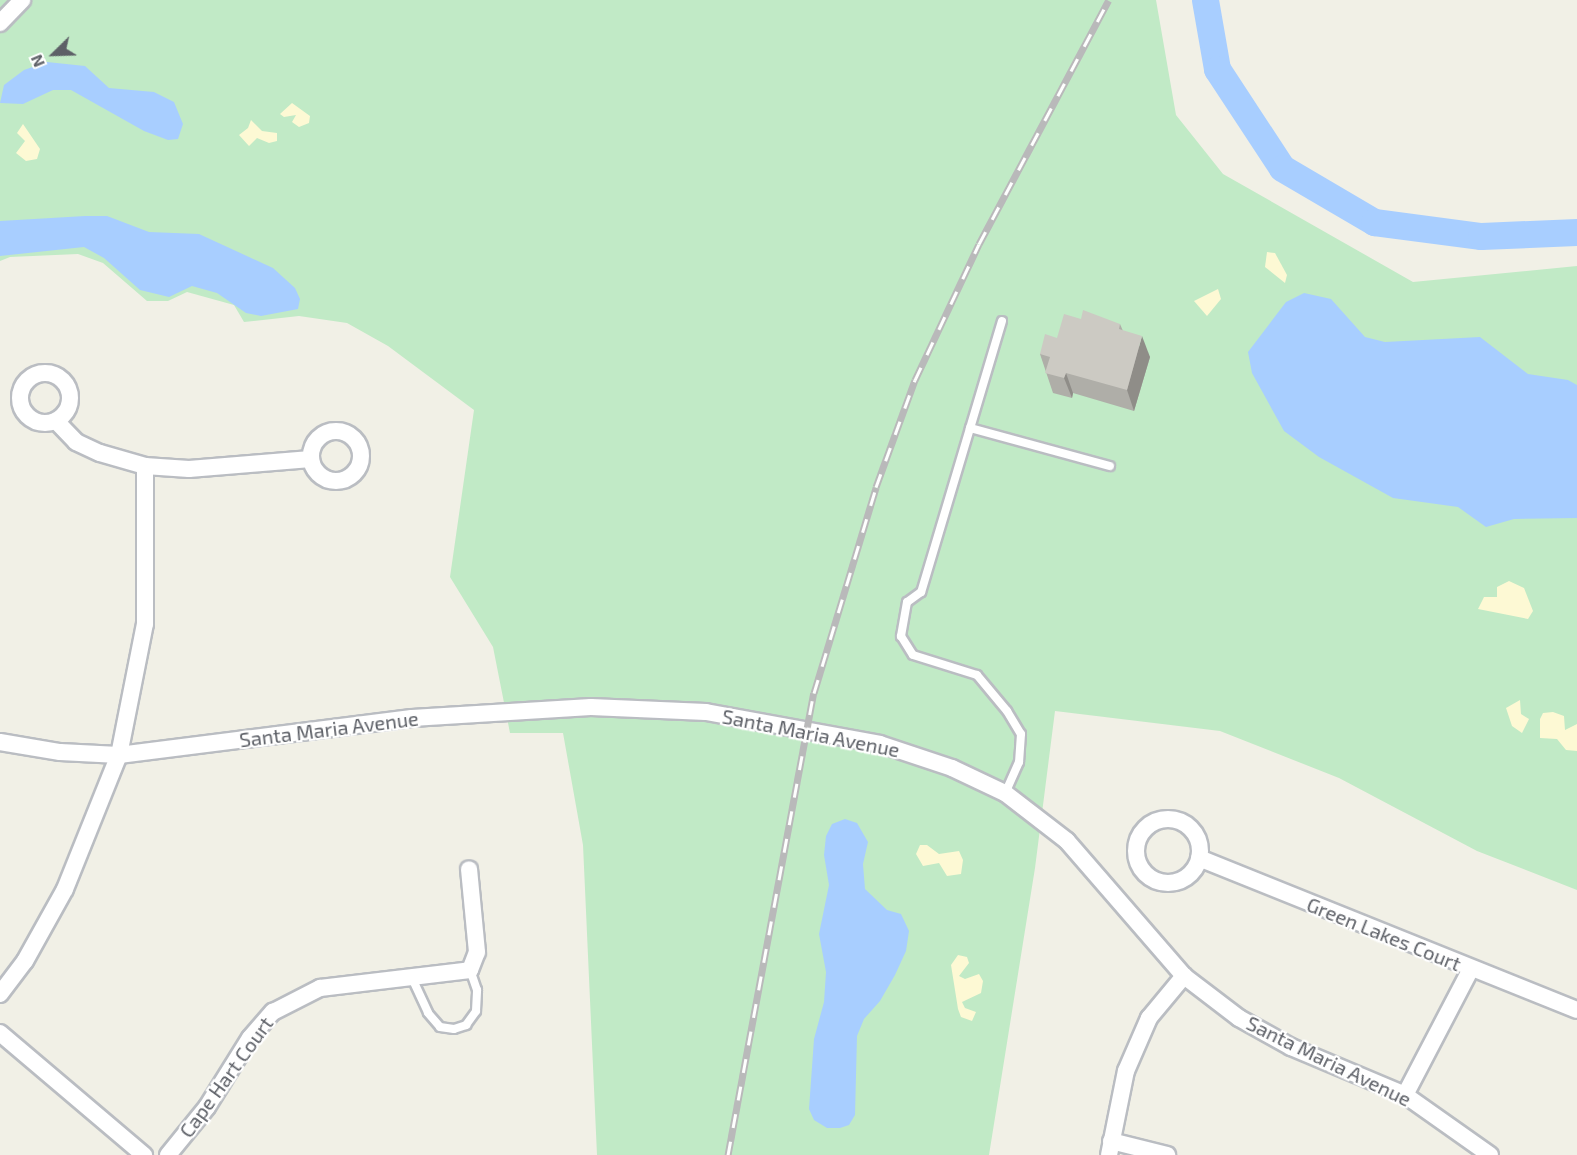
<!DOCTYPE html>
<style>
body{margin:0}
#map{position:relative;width:1577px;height:1155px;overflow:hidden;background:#f1f0e6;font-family:"Exo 2",sans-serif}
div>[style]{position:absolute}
.green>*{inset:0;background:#c1eac6}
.sand>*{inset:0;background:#fdf9d4}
.water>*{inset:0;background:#a8ceff}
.river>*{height:27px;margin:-13.5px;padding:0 13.5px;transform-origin:13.5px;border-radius:13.5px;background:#a8ceff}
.roads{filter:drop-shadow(2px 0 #babdc2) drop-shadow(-2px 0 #babdc2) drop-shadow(0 2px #babdc2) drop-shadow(0 -2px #babdc2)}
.lane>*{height:8px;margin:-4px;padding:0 4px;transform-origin:4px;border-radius:4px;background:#fff}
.street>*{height:16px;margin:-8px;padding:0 8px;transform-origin:8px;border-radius:8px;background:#fff}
.street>.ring{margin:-8px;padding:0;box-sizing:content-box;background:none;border:16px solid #fff;border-radius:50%}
.rail>*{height:7px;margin-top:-3.5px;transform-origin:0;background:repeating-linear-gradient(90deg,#fff 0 14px,#b9b9ba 0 28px);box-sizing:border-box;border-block:2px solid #b9b9ba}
.wall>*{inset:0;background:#afaea8}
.shaded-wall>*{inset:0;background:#8f8d88}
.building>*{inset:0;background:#cccac3}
span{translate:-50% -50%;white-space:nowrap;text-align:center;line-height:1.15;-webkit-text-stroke:4.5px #fff;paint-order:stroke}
.street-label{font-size:20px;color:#5d6067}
.north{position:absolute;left:24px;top:24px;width:60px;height:60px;-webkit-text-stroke:4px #fff;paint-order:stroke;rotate:247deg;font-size:16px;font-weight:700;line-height:24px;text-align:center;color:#5d6067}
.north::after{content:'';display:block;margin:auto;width:21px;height:27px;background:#5d6067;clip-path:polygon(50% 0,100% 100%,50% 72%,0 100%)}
</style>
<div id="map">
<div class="green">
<i style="clip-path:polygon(0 0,1156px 0,1176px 115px,1223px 174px,1413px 282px,1577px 266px,1577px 890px,1477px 851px,1339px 778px,1220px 731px,1055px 711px,1035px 868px,989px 1155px,597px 1155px,583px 845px,563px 733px,510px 733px,493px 647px,450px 577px,474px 410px,388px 346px,347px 323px,299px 316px,244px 322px,234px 305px,187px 292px,168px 301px,147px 301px,103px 263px,78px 254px,10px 257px,0 261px)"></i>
</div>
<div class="sand">
<i style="clip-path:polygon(292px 103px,310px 116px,309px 123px,299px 127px,292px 122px,296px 115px,284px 117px,280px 114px)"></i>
<i style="clip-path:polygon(251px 120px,262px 131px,277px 133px,277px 141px,269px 143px,257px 138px,249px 146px,239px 135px,248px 128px)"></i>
<i style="clip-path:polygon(23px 124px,40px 149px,37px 159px,26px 161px,16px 153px,25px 141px,17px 133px)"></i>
<i style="clip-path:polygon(1267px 252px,1275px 253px,1287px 275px,1285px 283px,1265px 267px)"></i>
<i style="clip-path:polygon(1218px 289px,1221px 299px,1207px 316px,1194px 301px)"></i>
<i style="clip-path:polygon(1509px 581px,1524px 588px,1533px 611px,1528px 619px,1478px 609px,1484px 597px,1497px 597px,1497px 587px)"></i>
<i style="clip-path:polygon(1520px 700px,1521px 714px,1529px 719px,1522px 733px,1512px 726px,1506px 708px)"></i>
<i style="clip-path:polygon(1553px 712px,1564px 716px,1565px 730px,1577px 724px,1577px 751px,1566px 750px,1557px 739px,1540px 738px,1540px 719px,1543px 713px)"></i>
<i style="clip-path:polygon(920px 845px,927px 845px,939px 854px,959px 851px,963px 860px,961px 874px,947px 876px,939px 863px,923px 866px,916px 854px)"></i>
<i style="clip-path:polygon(958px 955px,967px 957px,969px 963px,959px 976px,965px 979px,979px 974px,983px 981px,981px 993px,962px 1002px,965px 1008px,976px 1012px,972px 1021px,961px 1017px,958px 1009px,951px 965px)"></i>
</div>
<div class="water">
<i style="clip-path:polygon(47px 62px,85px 66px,109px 88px,154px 92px,174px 102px,183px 124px,178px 139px,168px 140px,144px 131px,71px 90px,53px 90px,23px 104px,0 103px,4px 85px,24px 70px)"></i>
<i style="clip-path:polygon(85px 216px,107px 216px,149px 232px,199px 234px,273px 268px,295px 288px,300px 299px,298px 309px,261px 316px,246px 313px,217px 293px,192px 286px,169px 297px,140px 290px,104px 258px,84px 247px,0 256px,0 221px)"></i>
<i style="clip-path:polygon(1304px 293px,1331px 299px,1365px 337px,1385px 342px,1480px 337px,1528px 374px,1568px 380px,1577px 385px,1577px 518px,1514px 519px,1486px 527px,1458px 507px,1393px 498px,1319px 457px,1284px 431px,1252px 373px,1248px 352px,1286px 302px)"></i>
<i style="clip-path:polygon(845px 819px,857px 823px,868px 842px,863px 864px,865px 889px,887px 910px,901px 914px,909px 931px,906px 951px,895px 975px,880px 1001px,864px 1019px,857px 1036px,855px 1115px,849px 1125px,840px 1128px,827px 1128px,814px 1120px,809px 1109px,814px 1039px,824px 1002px,826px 972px,819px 934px,829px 885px,824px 855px,826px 836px,832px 824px)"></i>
</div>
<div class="river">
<i style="left:1205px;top:0;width:70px;rotate:80.1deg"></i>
<i style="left:1217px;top:69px;width:118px;rotate:56.7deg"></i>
<i style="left:1282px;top:168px;width:107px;rotate:30.4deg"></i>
<i style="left:1374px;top:222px;width:108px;rotate:7.5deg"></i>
<i style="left:1481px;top:236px;width:96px;rotate:-2.4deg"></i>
</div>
<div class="roads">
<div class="lane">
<i style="left:1002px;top:321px;width:283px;rotate:106.6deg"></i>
<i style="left:921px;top:592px;width:17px;rotate:144deg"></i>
<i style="left:907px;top:602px;width:35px;rotate:100deg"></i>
<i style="left:901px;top:636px;width:22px;rotate:58deg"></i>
<i style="left:913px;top:655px;width:67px;rotate:17.4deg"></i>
<i style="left:977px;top:675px;width:47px;rotate:50.2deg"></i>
<i style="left:1007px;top:711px;width:27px;rotate:59deg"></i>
<i style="left:1021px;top:734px;width:28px;rotate:94deg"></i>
<i style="left:1019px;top:762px;width:34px;rotate:114deg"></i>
<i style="left:970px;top:428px;width:145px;rotate:15.2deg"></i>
<i style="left:412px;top:978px;width:38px;rotate:65deg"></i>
<i style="left:428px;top:1013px;width:18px;rotate:49deg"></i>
<i style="left:440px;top:1027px;width:14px;rotate:8deg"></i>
<i style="left:454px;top:1029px;width:13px;rotate:-18deg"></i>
<i style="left:466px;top:1025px;width:17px;rotate:-54deg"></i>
<i style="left:476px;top:1011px;width:21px;rotate:-87deg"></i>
<i style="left:477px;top:990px;width:21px;rotate:-109deg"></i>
</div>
<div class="street">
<i style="left:0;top:23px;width:32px;rotate:-46deg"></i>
<i class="ring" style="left:20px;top:373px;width:34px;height:34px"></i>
<i style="left:56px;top:421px;width:29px;rotate:46deg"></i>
<i style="left:76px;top:442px;width:26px;rotate:25deg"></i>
<i style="left:100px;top:453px;width:47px;rotate:16.1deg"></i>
<i style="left:145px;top:466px;width:44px;rotate:3.9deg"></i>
<i style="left:189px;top:469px;width:122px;rotate:-4.7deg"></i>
<i class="ring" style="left:311px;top:431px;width:34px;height:34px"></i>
<i style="left:0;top:742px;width:61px;rotate:9.5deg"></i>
<i style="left:60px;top:752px;width:59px;rotate:2.9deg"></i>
<i style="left:119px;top:755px;width:295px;rotate:-7.2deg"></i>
<i style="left:412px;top:718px;width:179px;rotate:-3.5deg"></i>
<i style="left:591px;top:707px;width:115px;rotate:2.5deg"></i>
<i style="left:706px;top:712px;width:177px;rotate:10.4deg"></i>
<i style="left:880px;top:744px;width:76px;rotate:18.4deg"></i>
<i style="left:952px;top:768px;width:59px;rotate:25.3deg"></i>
<i style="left:1005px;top:793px;width:78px;rotate:37.7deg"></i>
<i style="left:1067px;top:841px;width:179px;rotate:49.1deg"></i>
<i style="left:1184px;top:976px;width:69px;rotate:37.4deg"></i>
<i style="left:1239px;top:1018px;width:60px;rotate:29.1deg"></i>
<i style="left:1291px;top:1047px;width:124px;rotate:22.8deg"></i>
<i style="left:1405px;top:1095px;width:104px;rotate:35.2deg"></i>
<i class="ring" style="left:1136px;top:819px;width:48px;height:48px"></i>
<i style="left:1199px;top:858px;width:407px;rotate:21.9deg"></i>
<i style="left:0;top:994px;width:41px;rotate:-52.9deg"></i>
<i style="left:25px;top:961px;width:82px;rotate:-60.9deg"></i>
<i style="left:65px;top:889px;width:144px;rotate:-68.1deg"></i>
<i style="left:119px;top:755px;width:134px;rotate:-78.8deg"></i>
<i style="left:145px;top:624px;width:158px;rotate:-90deg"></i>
<i style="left:0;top:1033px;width:189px;rotate:40.3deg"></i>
<i style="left:1405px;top:1095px;width:142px;rotate:-62.4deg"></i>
<i style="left:1111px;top:1141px;width:58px;rotate:14deg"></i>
<i style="left:168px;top:1155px;width:62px;rotate:-50.9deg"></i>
<i style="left:207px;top:1107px;width:81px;rotate:-58.1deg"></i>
<i style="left:250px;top:1038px;width:35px;rotate:-49deg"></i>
<i style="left:273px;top:1012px;width:53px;rotate:-27.1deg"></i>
<i style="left:320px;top:988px;width:151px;rotate:-6.8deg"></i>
<i style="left:470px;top:970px;width:19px;rotate:-69deg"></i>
<i style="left:477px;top:952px;width:83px;rotate:-95.5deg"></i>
<i style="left:1109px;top:1155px;width:86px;rotate:-78.6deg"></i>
<i style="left:1126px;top:1071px;width:58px;rotate:-66.5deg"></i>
<i style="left:1149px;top:1018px;width:55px;rotate:-50.2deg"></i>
</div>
</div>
<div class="rail">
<i style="left:728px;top:1155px;width:470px;rotate:-79.5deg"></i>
<i style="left:814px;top:693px;width:215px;rotate:-73.2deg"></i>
<i style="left:876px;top:487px;width:114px;rotate:-70deg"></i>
<i style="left:915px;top:380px;width:150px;rotate:-64.8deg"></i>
<i style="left:979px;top:244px;width:276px;rotate:-62deg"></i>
</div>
<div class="wall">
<i style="clip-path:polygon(1120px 324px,1123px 331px,1150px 357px,1134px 411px,1073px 393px,1072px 398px,1053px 393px,1040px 354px,1057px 338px)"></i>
</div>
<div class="shaded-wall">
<i style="clip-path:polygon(1142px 336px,1150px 357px,1134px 411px,1127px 390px)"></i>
<i style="clip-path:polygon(1066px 373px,1073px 393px,1072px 398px,1064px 378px)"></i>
</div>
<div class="building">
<i style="clip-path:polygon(1083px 310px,1120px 324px,1119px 329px,1142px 336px,1127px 390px,1066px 373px,1064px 378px,1045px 373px,1050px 357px,1040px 354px,1045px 334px,1057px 338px,1064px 314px,1081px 319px)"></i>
</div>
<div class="street-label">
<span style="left:329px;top:729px;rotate:-7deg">Santa Maria Avenue</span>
<span style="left:811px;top:733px;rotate:11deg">Santa Maria Avenue</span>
<span style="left:1384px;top:934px;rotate:22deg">Green Lakes Court</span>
<span style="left:1329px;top:1061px;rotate:26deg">Santa Maria Avenue</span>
<span style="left:226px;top:1077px;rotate:-54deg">Cape Hart Court</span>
</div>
<div class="north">N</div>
</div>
